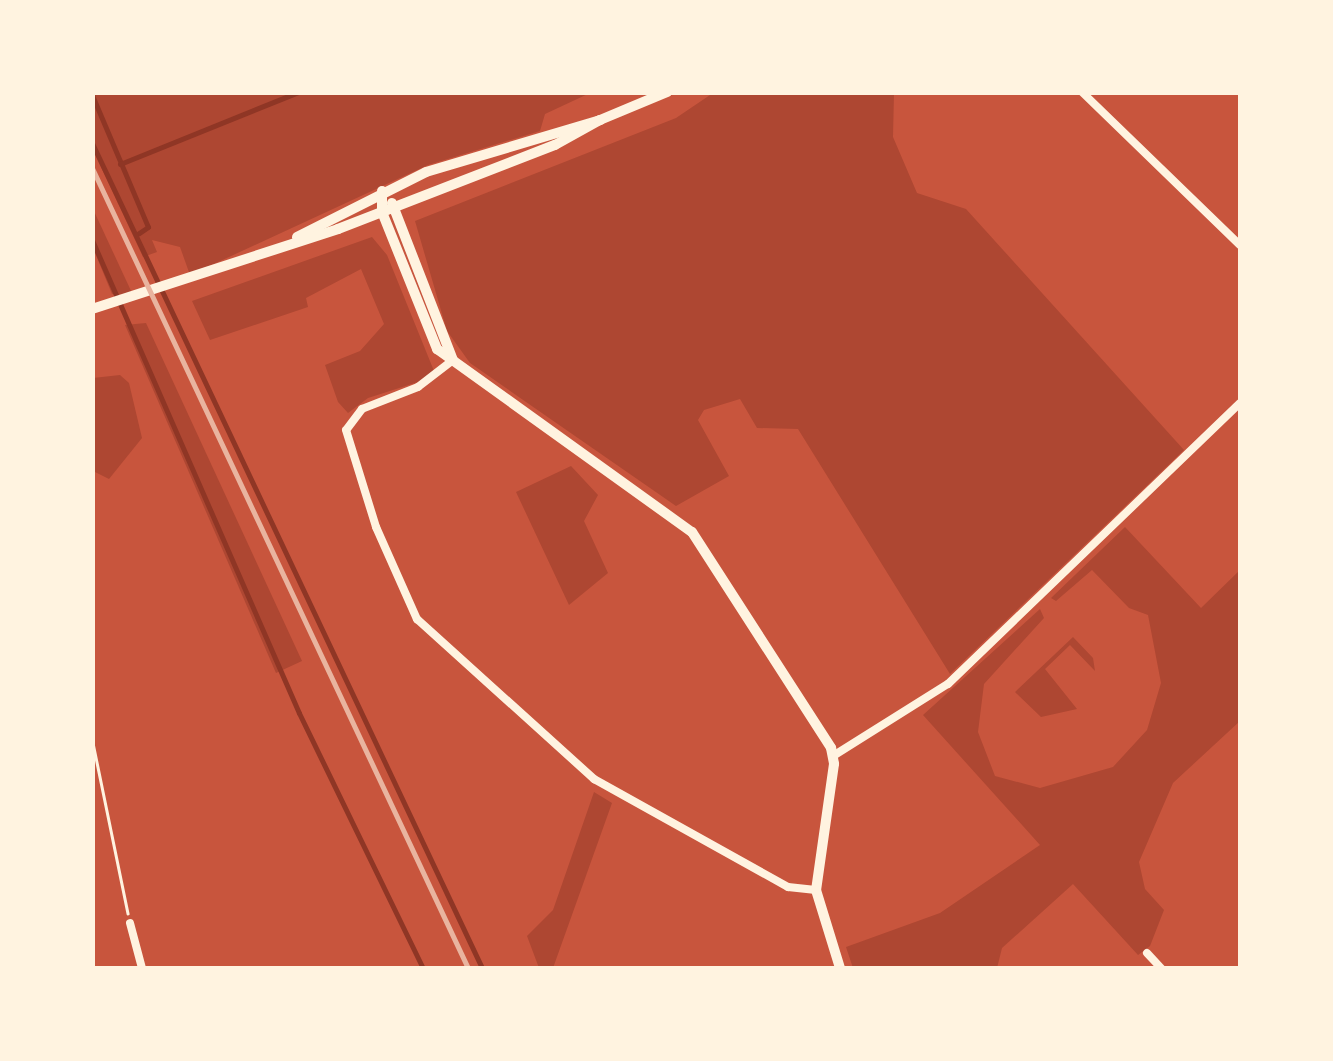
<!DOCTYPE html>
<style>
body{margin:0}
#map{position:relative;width:1333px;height:1061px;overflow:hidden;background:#c8553d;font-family:Rubik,sans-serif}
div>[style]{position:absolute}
.green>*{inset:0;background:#ae4732}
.stream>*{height:5px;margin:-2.5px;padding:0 2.5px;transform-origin:2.5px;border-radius:2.5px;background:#8f3625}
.path>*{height:2.5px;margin:-1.25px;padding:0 1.25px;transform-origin:1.25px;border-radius:1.25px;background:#fff3e0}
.minor>*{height:8px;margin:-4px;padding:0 4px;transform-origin:4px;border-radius:4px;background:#fff3e0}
.tertiary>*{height:10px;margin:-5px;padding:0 5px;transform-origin:5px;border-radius:5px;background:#fff3e0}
.rail>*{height:5px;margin:-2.5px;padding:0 2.5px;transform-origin:2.5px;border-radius:2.5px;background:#e9b49f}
span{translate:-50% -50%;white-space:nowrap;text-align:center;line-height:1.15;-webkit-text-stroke:10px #fff3e0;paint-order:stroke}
.frame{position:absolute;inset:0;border:95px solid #fff3e0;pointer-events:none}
</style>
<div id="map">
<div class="green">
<i style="clip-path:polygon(92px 93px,590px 93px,545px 114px,540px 131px,428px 165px,190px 275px,180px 247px,152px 240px,157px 252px,143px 257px,93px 150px)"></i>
<i style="clip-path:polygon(713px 93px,894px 93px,893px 137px,917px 193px,966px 209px,1184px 450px,950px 674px,798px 429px,757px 428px,740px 399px,704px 410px,698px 420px,729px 476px,676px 506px,470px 363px,447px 331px,415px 221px,676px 118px)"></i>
<i style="clip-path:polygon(93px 209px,132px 293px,127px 295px,112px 294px,93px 248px)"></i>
<i style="clip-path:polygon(372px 237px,387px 255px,434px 371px,424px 380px,368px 398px,348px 413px,338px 402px,325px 365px,360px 351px,384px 324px,361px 269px,306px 298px,308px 307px,210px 340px,192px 301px)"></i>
<i style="clip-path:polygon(146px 323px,302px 661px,276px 673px,125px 325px)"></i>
<i style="clip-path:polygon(120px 375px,129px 383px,142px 438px,109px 479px,93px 471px,93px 378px)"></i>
<i style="clip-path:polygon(571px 466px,598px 495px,584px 521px,608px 573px,569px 605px,516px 492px)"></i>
<i style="clip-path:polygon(1125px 527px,1201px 608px,1240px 570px,1240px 721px,1173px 783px,1139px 862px,1145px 889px,1164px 910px,1150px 946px,1138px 955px,1073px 884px,1002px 948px,997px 968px,853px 968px,846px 947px,940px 913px,1040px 845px,923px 715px,1040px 609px,1044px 618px,984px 684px,978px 732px,995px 776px,1040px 788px,1113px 767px,1147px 730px,1161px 683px,1148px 615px,1129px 608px,1092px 570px,1056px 601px,1051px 598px)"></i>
<i style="clip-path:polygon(1073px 637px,1093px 658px,1095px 671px,1070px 645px,1045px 669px,1077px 709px,1041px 717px,1015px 692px)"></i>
<i style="clip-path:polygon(594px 792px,612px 803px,553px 968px,539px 968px,527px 936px,553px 910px)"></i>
</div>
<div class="stream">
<i style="left:92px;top:95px;width:143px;rotate:67deg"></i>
<i style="left:148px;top:227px;width:11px;rotate:146deg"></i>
<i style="left:92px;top:143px;width:913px;rotate:64.7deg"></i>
<i style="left:120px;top:164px;width:192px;rotate:-22deg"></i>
<i style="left:92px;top:240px;width:516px;rotate:66.36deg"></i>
<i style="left:299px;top:713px;width:284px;rotate:64.1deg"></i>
</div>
<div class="path">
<i style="left:92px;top:738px;width:179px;rotate:78.4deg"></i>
</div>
<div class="minor">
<i style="left:1082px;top:92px;width:220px;rotate:44.1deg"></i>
<i style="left:453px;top:360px;width:44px;rotate:142.4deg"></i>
<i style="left:418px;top:387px;width:60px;rotate:158.6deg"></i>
<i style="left:362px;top:409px;width:26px;rotate:127deg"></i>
<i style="left:346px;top:430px;width:102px;rotate:72.8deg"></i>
<i style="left:376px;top:527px;width:101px;rotate:66deg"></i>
<i style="left:417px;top:619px;width:239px;rotate:42.1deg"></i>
<i style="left:594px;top:779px;width:222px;rotate:29.1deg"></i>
<i style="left:788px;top:887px;width:28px;rotate:6deg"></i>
<i style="left:833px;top:756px;width:136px;rotate:-32.1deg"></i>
<i style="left:948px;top:684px;width:405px;rotate:-43.9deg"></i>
<i style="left:130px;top:923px;width:47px;rotate:75.1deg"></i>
<i style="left:1147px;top:953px;width:21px;rotate:47deg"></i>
</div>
<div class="tertiary">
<i style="left:382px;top:191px;width:21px;rotate:90deg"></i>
<i style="left:382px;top:212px;width:148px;rotate:68.1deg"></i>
<i style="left:437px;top:349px;width:314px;rotate:35.7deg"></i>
<i style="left:692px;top:532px;width:257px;rotate:57.2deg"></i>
<i style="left:831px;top:748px;width:16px;rotate:79deg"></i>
<i style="left:834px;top:764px;width:127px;rotate:98.1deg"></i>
<i style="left:816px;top:890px;width:82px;rotate:72.9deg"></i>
<i style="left:392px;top:203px;width:168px;rotate:68.8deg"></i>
<i style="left:297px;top:237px;width:144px;rotate:-26.7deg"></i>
<i style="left:426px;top:172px;width:182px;rotate:-16.6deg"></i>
<i style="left:600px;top:120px;width:73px;rotate:-22.7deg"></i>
<i style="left:92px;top:309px;width:259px;rotate:-18deg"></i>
<i style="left:338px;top:229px;width:233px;rotate:-21.2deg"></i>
<i style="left:555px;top:145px;width:51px;rotate:-29.1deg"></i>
</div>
<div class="rail">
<i style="left:92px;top:168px;width:884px;rotate:64.83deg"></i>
</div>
<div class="frame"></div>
</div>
